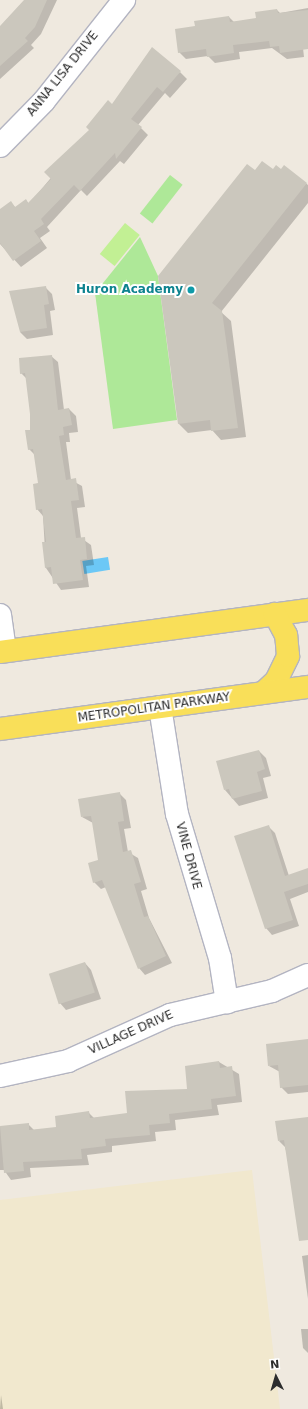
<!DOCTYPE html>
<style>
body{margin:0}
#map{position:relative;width:308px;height:1409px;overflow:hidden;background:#efe9df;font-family:"DejaVu Sans",sans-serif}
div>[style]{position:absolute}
.education>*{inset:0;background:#f1e8ce}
.green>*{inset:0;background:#aee898;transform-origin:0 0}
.pitch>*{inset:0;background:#c2f094;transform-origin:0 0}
.water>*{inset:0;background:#6cc8f6;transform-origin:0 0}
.shadow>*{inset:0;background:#0003}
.building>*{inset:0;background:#cbc7bd;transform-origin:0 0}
.roads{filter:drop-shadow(1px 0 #b3b4c1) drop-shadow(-1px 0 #b3b4c1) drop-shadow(0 1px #b3b4c1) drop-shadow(0 -1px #b3b4c1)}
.minor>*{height:22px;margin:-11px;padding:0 11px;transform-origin:11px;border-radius:11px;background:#fff}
.major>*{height:22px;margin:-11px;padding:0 11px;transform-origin:11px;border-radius:11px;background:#f9df59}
.dots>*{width:11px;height:11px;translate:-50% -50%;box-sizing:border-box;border:2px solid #fff;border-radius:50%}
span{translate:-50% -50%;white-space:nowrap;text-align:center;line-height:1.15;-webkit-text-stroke:4px #fff;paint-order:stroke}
.street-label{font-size:12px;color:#2d2d2d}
.culture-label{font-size:12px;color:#0d838f;font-weight:700}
.right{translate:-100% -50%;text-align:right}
.north{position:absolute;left:256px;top:1357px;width:40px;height:40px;-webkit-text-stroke:3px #fff;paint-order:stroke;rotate:355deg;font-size:11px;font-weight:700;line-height:16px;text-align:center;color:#2d2d2d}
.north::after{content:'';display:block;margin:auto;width:14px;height:18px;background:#2d2d2d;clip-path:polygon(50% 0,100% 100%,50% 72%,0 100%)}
</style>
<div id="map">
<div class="education">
<i style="clip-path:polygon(252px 1170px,280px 1409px,0 1409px,0 1200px)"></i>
</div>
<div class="green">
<i style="left:170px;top:175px;width:16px;height:49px;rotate:38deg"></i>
<i style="clip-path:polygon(140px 237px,158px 276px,177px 420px,113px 429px,95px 293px)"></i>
</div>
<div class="pitch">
<i style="left:125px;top:223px;width:19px;height:40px;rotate:39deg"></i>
</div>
<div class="water">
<i style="left:108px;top:557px;width:13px;height:26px;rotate:81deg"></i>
</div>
<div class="shadow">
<i style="clip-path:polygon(25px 0,57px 0,41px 34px,31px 45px,34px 48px,0 79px,0 27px)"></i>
<i style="clip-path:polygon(308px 8px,308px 47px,303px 48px,304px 57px,287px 59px,272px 48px,239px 52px,240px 59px,215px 63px,208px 56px,186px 59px,179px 52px,196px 27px,229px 17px,234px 22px,257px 19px,277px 10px,280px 13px)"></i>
<i style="clip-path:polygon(180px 72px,187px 79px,170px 98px,165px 93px,138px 125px,148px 135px,124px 164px,120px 161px,87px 196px,81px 190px,47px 227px,50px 231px,40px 238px,47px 248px,21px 267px,0 244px,0 211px,11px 203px,16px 208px,26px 200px,29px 204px,112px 105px)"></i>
<i style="clip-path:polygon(285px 167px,308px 185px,308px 203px,221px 312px,231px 321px,246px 437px,221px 440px,212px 430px,188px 433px,179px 424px,159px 276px,256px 171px,282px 170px)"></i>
<i style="clip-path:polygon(45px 287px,52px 294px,55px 310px,50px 311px,53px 335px,27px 339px,20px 332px)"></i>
<i style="clip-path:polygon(51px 356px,58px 362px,64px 410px,69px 409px,76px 416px,78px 432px,69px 433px,70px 442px,66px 442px,71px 480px,82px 486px,85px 507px,77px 508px,81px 538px,91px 545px,94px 565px,86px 566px,89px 587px,61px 590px,46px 568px,43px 516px,37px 509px,39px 484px,35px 455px,29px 449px,31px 414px,27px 379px,21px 373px)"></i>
<i style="clip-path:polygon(259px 751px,266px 758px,271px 776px,263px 778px,268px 798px,239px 806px,225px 790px)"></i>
<i style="clip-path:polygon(119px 793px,126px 800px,131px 828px,124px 829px,128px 852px,138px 858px,147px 889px,141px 891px,149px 918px,172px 963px,145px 975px,139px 968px,106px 887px,101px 889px,94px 882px,99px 861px,93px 823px,82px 817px)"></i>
<i style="clip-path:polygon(268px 826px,275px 833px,289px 876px,308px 869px,308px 892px,290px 899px,299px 926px,272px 935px,266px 928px)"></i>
<i style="clip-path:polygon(85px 963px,91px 970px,101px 999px,66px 1010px,60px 1003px)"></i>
<i style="clip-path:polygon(308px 1040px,308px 1092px,288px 1094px,281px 1087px,280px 1072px,269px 1066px)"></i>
<i style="clip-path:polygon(219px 1062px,239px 1074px,242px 1102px,217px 1105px,219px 1115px,175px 1120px,176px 1130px,155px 1132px,156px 1141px,112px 1146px,112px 1152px,87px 1155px,89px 1165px,30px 1168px,31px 1177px,11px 1180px,4px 1170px,0 1170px,0 1127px,28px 1124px,34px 1130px,57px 1128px,89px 1113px,94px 1118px,128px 1114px,189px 1090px)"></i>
<i style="clip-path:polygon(308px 1118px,308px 1233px,285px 1147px,279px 1141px)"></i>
<i style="clip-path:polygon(308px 1255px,308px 1299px,302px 1256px)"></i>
<i style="clip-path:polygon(301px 1329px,308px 1329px,308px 1353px,303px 1348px)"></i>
<i style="clip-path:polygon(1px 1395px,3px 1409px,0 1409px)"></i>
</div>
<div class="building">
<i style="clip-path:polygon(24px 0,47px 0,35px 27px,25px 38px,28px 41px,0 66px,0 26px)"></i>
<i style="clip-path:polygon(277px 9px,278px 13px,308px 10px,308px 49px,280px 53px,279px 46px,270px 47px,269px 41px,233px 45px,234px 53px,207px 57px,206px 49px,178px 53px,175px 29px,195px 26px,194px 21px,229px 16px,230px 22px,256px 18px,255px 12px)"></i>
<i style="clip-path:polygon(152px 47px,181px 71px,163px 92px,157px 87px,131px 119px,142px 127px,116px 159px,115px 153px,80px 191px,74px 185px,41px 219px,44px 224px,34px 231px,41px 241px,13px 261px,0 243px,0 209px,11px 201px,15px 207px,26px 199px,28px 203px,51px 179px,44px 172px,89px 130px,86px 127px,108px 100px,112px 104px)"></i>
<i style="clip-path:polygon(262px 161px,273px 169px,276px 165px,281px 169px,284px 165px,307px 183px,212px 303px,222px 311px,238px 428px,211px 431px,210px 420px,178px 424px,158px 276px,247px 164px,255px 170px)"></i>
<i style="clip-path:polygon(46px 286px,49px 304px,44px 305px,47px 328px,20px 332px,9px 291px)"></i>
<i style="clip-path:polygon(52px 355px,58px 410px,69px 408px,72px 425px,63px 427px,64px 435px,59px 436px,66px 480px,76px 478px,79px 500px,71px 501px,76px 538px,85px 537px,87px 559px,80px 560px,83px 580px,53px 584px,51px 567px,45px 568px,42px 542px,46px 542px,42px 509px,36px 510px,33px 484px,38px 483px,33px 449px,28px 450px,25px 430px,30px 430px,30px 414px,25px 373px,20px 374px,19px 358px)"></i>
<i style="clip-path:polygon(259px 750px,265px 769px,257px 772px,262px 791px,232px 799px,229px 789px,224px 790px,216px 761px)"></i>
<i style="clip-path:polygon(120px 792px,124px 821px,118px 822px,123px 852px,131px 850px,141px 882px,134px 884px,144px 917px,148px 916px,166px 956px,138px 969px,102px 880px,93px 883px,88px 863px,98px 860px,91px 816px,81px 817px,78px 799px)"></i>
<i style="clip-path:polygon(269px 825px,285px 876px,308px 868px,308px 884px,284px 892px,293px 920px,265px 929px,234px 836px)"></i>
<i style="left:85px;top:962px;width:32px;height:38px;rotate:72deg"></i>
<i style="clip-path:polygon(308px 1039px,308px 1085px,280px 1088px,278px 1065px,268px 1066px,266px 1044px)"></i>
<i style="clip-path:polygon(219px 1061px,220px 1068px,232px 1066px,236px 1096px,211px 1099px,212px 1109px,169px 1114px,170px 1123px,149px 1125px,150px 1135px,105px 1139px,106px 1146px,81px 1149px,82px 1159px,23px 1162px,24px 1171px,4px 1173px,0 1126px,29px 1123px,29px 1130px,56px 1127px,55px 1116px,89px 1111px,90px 1118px,127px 1113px,125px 1091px,187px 1089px,185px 1066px)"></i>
<i style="clip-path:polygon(308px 1117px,308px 1240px,299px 1241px,284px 1140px,278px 1141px,275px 1121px)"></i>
</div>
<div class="roads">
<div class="minor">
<i style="left:0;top:146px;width:63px;rotate:-45.6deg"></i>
<i style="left:44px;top:101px;width:129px;rotate:-51.6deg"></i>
<i style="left:0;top:615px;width:36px;rotate:82deg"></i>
<i style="left:160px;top:707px;width:108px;rotate:81deg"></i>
<i style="left:177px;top:814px;width:150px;rotate:73.4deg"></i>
<i style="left:220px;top:958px;width:45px;rotate:81deg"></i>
<i style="left:0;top:1076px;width:70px;rotate:-12.4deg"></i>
<i style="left:68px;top:1061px;width:112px;rotate:-24.3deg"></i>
<i style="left:170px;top:1015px;width:105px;rotate:-13.2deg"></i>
<i style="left:272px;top:991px;width:39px;rotate:-24deg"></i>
</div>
<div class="major">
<i style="left:0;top:652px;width:311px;rotate:-7.8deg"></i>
<i style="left:263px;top:693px;width:18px;rotate:-43deg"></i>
<i style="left:276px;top:681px;width:28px;rotate:-64deg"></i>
<i style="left:288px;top:656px;width:21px;rotate:-95deg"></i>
<i style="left:286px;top:635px;width:24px;rotate:-118deg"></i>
<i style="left:0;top:729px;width:311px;rotate:-7.8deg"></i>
</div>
</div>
<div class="dots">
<i style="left:191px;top:290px;background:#0f9aa8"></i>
</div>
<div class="street-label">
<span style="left:63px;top:74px;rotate:-51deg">ANNA LISA DRIVE</span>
<span style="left:154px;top:708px;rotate:-8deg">METROPOLITAN PARKWAY</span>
<span style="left:188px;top:856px;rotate:75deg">VINE DRIVE</span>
<span style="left:131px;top:1033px;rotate:-24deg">VILLAGE DRIVE</span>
</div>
<div class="culture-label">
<span class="right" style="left:183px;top:290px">Huron Academy</span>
</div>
<div class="north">N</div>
</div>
